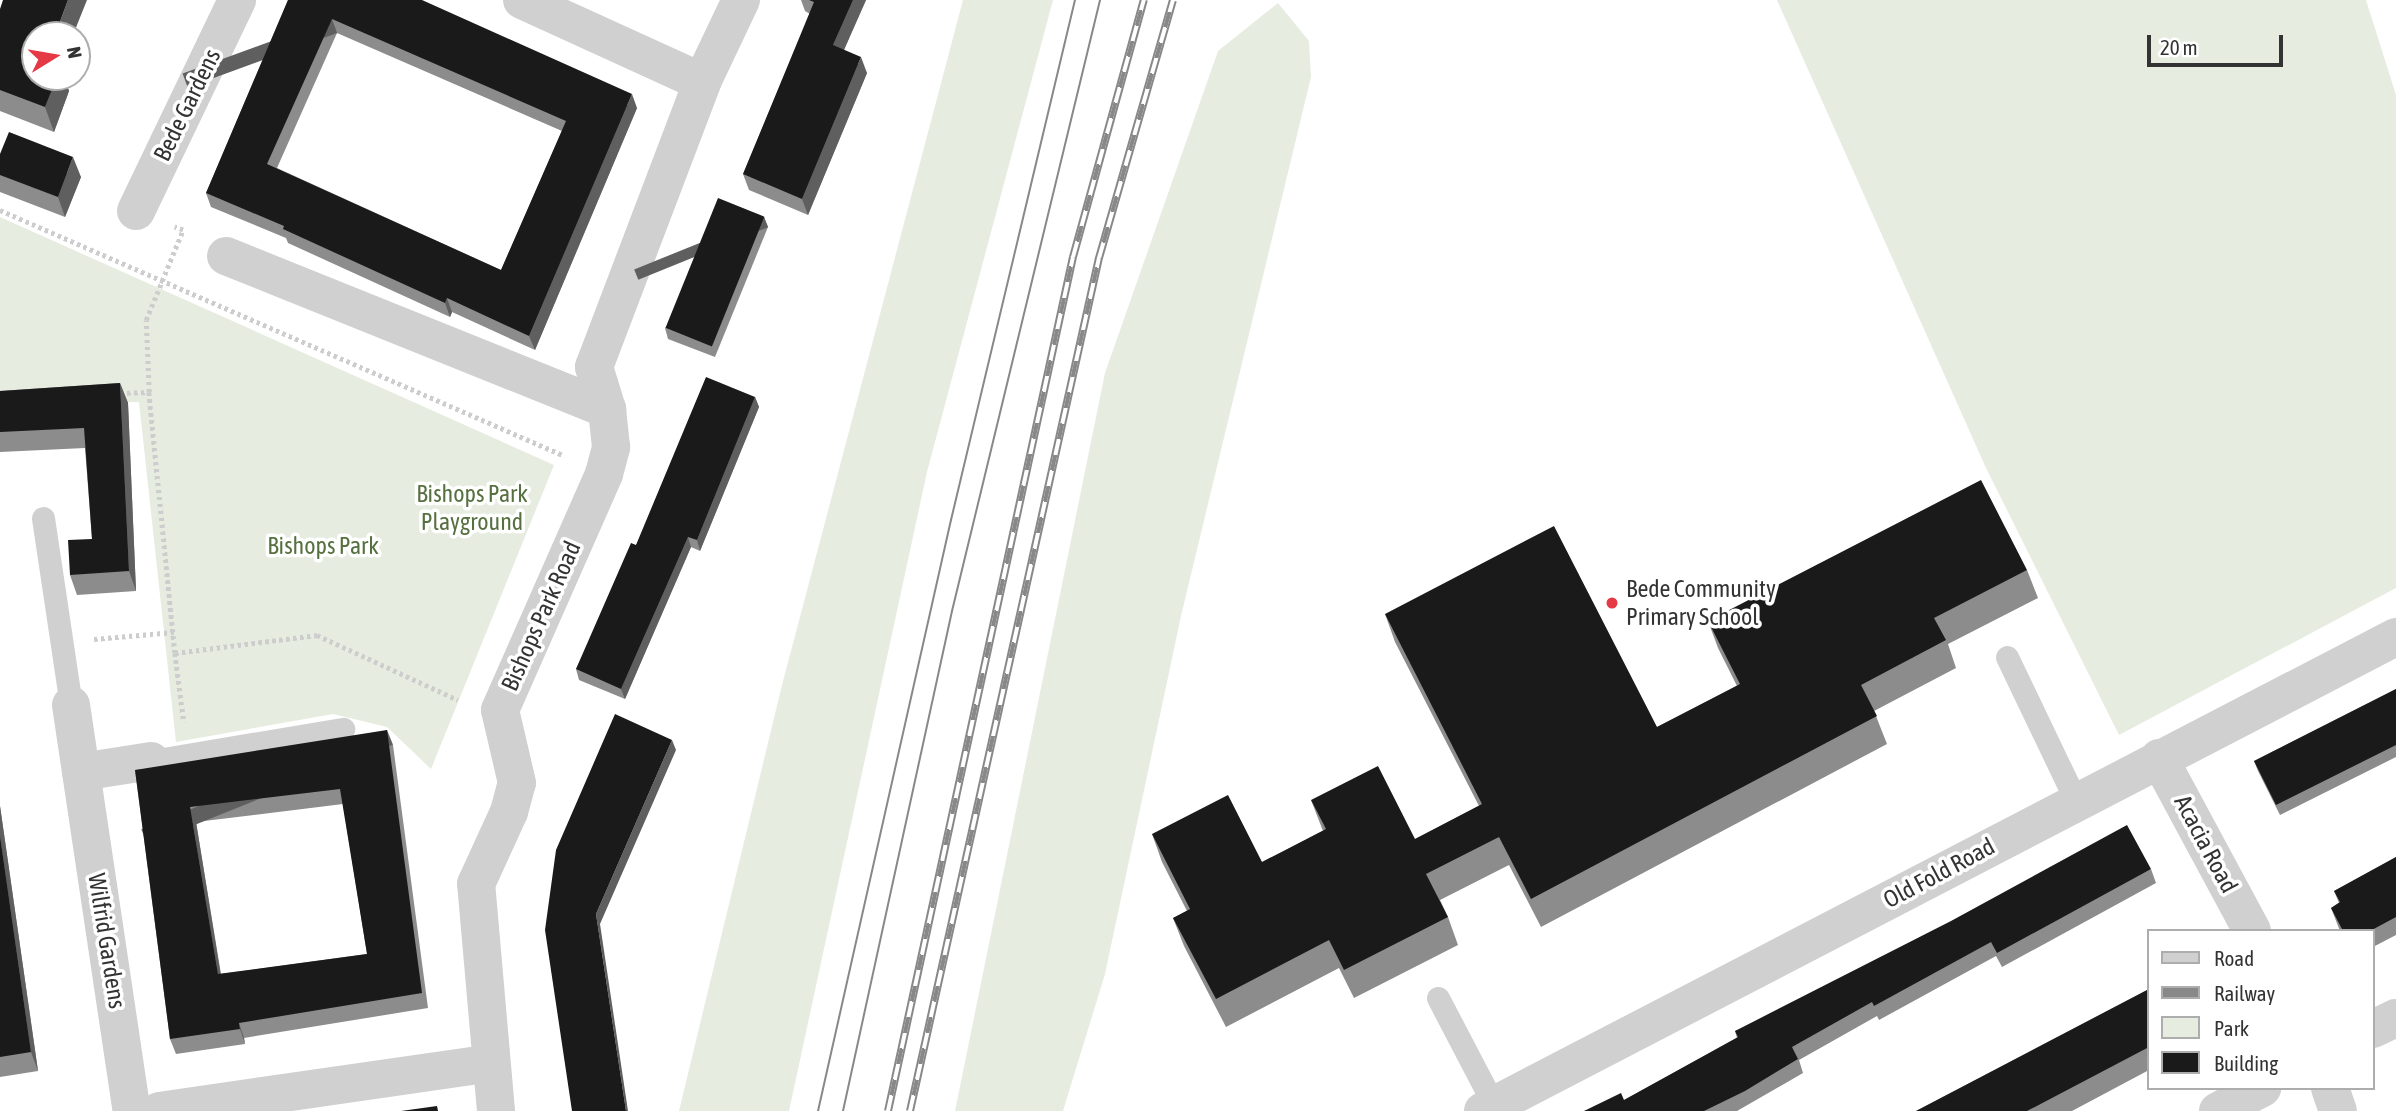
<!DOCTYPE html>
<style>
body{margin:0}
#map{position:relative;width:2396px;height:1111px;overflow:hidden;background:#fff;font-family:"Asap Condensed",sans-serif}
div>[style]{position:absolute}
.green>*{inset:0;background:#e6ecdf}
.path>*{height:4.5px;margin-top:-2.25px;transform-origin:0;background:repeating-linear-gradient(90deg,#cdcdcd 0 3.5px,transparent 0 7px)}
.lane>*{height:23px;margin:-11.5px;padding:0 11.5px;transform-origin:11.5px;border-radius:11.5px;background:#d0d0d0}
.street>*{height:38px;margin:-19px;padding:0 19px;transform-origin:19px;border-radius:19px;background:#d0d0d0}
.tram>*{height:2px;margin:-1px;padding:0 1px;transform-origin:1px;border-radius:1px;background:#888}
.rail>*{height:8px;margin-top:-4px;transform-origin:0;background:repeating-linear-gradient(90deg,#fff 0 16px,#888 0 32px);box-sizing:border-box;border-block:2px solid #888}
.wall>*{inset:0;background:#8c8c8c}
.shaded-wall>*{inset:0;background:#5f5f5f;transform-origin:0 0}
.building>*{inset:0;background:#1a1a1a;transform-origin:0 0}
.dots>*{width:19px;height:19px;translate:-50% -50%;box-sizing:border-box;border:4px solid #fff;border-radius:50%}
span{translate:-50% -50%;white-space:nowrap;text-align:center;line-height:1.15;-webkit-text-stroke:7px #fff;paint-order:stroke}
.street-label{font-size:24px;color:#333}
.park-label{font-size:24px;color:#56703f}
.poi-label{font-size:24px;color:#333}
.left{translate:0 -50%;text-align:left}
.legend{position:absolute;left:2147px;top:929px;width:228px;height:161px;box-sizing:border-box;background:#fff;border:2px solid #adadad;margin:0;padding:9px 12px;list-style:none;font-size:21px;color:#333}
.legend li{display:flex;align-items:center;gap:14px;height:35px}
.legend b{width:35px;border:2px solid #adadad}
.north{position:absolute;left:21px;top:21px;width:70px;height:70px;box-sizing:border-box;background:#fff;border:2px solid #adadad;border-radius:50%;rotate:79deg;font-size:19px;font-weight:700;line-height:28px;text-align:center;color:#333}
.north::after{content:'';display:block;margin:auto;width:24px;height:32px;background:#e63946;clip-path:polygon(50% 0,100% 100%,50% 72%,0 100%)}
.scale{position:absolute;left:2147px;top:35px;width:136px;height:32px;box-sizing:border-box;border:4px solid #333;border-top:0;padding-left:9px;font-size:21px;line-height:24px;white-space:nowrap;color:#333;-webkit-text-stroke:5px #fff;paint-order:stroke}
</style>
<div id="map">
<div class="green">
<i style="clip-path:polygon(963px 0,1053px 0,927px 472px,789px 1111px,679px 1111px,782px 685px)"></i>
<i style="clip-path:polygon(1777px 0,2366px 0,2396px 95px,2396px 588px,2119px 735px,1986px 468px)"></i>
<i style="clip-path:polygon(1278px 3px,1309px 41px,1311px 77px,1181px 616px,1105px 974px,1063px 1111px,955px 1111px,1105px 373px,1218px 51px)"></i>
<i style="clip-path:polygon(0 217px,554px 465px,431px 769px,387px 727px,333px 714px,176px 742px,139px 402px,0 405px)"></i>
</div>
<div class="path">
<i style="left:0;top:210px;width:616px;rotate:23.53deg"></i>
<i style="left:149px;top:392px;width:72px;rotate:-92.4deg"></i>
<i style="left:146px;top:320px;width:97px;rotate:-67.7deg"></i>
<i style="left:183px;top:230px;width:9px;rotate:-159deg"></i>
<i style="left:120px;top:393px;width:29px;rotate:-2deg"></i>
<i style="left:149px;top:392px;width:262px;rotate:84.3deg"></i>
<i style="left:175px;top:653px;width:143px;rotate:-7.2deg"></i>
<i style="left:317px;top:635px;width:155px;rotate:24.7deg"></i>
<i style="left:94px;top:639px;width:80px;rotate:-5deg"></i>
<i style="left:175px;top:653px;width:70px;rotate:82.6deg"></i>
</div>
<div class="lane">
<i style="left:43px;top:518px;width:189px;rotate:81.5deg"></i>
<i style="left:2007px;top:657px;width:160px;rotate:64.4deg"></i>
<i style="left:151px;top:761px;width:195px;rotate:-9.5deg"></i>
<i style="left:1438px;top:998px;width:121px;rotate:62.4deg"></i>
</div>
<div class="street">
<i style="left:522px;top:0;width:198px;rotate:24.5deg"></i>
<i style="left:136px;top:211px;width:234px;rotate:-64.4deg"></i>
<i style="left:226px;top:256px;width:411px;rotate:21.9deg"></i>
<i style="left:71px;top:705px;width:411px;rotate:81.5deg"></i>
<i style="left:2159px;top:758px;width:196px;rotate:61.7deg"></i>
<i style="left:81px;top:772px;width:71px;rotate:-8.9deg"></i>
<i style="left:2373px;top:1029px;width:25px;rotate:-26deg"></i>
<i style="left:2330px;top:1088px;width:24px;rotate:71deg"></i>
<i style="left:159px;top:1111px;width:335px;rotate:-8.2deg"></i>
<i style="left:496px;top:1111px;width:228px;rotate:-95deg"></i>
<i style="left:476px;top:884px;width:79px;rotate:-65.4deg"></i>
<i style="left:509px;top:812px;width:30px;rotate:-75deg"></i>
<i style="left:517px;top:783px;width:75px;rotate:-103.1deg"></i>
<i style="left:500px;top:710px;width:258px;rotate:-66.2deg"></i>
<i style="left:604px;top:474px;width:28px;rotate:-75deg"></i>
<i style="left:611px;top:447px;width:38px;rotate:-96deg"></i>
<i style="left:607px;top:409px;width:44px;rotate:-107.2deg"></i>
<i style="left:594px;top:367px;width:305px;rotate:-69.2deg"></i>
<i style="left:702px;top:82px;width:91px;rotate:-64.6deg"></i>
<i style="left:1483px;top:1111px;width:1029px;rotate:-27.44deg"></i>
<i style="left:2218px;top:1111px;width:50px;rotate:-27.6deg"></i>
</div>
<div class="tram">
<i style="left:818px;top:1111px;width:606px;rotate:-77.32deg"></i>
<i style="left:951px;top:520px;width:535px;rotate:-76.59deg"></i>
<i style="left:843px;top:1111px;width:512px;rotate:-77.7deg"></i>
<i style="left:952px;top:611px;width:629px;rotate:-76.38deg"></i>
</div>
<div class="rail">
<i style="left:888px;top:1111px;width:874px;rotate:-77.78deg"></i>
<i style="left:1073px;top:257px;width:267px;rotate:-74.6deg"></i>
<i style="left:910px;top:1111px;width:874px;rotate:-77.51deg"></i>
<i style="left:1099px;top:258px;width:268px;rotate:-74deg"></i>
</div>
<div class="wall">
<i style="clip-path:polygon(evenodd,288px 0,637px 108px,535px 350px,452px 312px,450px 317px,288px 243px,286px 238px,211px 207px,206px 193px,288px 0,337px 33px,562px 131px,501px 270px,277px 168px,337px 33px)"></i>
<i style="clip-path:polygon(801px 0,866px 0,844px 50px,867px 73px,808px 215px,749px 190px,743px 174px,810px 14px,805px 11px)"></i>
<i style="clip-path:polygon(0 9px,35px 77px,64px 77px,69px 91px,54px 132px,0 111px)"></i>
<i style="clip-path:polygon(0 154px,81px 177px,65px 217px,0 192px)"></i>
<i style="clip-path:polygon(764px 217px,768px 227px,715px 357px,668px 339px,665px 328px)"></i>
<i style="clip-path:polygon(120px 383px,128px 403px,136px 591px,77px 595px,70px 575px,92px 539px,85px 448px,0 452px,0 391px)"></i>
<i style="clip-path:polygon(755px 397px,759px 407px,700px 551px,691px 547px,625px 699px,579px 680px,576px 669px,636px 545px)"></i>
<i style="clip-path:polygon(2027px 570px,2038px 598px,1948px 644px,1956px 668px,1874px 711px,1887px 744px,1541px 927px,1509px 865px,1440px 900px,1448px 917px,1458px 945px,1354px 998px,1339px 968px,1226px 1027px,1184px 946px,1173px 918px,1187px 911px,1162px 862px,1152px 834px,1262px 862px,1323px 831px,1311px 800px,1415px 839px,1479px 806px,1395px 642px,1385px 614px,1657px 727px,1737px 686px,1718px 648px,1708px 621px)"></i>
<i style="clip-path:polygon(2396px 689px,2396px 757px,2280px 815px,2258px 771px,2254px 761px)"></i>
<i style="clip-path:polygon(evenodd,393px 745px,428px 1008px,244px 1038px,245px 1044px,176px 1054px,170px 1039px,135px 770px,393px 745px,343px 804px,367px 954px,221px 974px,196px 822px,343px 804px)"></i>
<i style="clip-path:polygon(0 806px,38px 1071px,0 1077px)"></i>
<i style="clip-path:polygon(2396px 857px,2396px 935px,2373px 947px,2373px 931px,2340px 931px,2331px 908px,2339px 903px,2334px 891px)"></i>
<i style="clip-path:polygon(2151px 869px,2156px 883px,2002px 967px,1996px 956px,1879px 1020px,1877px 1016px,1799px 1060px,1803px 1073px,1737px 1111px,1584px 1111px,1624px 1100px,1737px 1038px,1735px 1031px)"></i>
<i style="clip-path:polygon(2149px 989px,2149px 1070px,2072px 1111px,1916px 1111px)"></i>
</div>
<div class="shaded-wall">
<i style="clip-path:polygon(68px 0,87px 0,73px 35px,55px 35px)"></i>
<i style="clip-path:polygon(853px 0,866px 0,839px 61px,833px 45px)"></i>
<i style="left:332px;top:19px;width:15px;height:159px;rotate:70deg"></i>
<i style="clip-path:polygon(861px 57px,867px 73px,808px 215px,802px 199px)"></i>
<i style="clip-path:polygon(57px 77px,64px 77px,69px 91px,54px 132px,45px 107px)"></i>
<i style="clip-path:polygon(632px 94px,637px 108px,535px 350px,529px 336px)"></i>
<i style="clip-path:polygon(73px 157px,81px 177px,65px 217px,58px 197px)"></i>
<i style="left:764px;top:217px;width:11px;height:140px;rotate:68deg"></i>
<i style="clip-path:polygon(447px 298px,452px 312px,450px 317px,445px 303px)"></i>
<i style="clip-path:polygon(120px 383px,128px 403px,136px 591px,129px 571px)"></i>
<i style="clip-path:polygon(755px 397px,759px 407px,700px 551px,697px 540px)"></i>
<i style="clip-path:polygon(688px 537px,691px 547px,625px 699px,621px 689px)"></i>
<i style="left:387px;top:730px;width:16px;height:265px;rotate:68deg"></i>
<i style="clip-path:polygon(672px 740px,676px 750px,600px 924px,628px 1111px,626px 1111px,596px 914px)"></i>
<i style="clip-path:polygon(0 806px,38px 1071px,31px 1052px,0 836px)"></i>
<i style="clip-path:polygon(190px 807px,196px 822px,223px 989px,218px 974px)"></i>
<i style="clip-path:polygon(239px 1023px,244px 1038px,245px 1044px,240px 1029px)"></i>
</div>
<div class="building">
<i style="clip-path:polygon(3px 0,68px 0,55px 35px,35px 35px,35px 77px,57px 77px,45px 107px,0 90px,0 9px)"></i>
<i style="clip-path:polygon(evenodd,288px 0,422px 0,632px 94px,529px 336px,447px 298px,445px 303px,283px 229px,284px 226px,206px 193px,288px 0,332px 19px,566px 121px,501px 270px,267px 164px,332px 19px)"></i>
<i style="clip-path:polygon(809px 0,853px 0,833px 45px,861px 57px,802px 199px,743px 174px,814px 2px)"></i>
<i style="clip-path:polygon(9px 132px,73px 157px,58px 197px,0 175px,0 154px)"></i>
<i style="left:718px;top:198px;width:50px;height:140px;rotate:22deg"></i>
<i style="clip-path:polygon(706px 377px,755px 397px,697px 540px,688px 537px,621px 689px,576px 669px,631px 543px,636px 545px)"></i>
<i style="clip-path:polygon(120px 383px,129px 571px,70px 575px,68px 540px,92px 539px,84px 428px,0 432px,0 391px)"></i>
<i style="clip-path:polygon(1981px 480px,2027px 570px,1934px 618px,1946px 640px,1861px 685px,1877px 716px,1531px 899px,1499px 837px,1426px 874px,1448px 917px,1344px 970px,1329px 940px,1216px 999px,1173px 918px,1190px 909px,1152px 834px,1228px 795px,1262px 862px,1326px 829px,1311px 800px,1378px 766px,1415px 839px,1482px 804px,1385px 614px,1554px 526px,1657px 727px,1740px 684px,1708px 621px)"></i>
<i style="clip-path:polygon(2396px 689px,2396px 745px,2276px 805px,2254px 761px)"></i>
<i style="clip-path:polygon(615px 714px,672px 740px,596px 914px,626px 1111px,572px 1111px,545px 930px,556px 850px)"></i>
<i style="clip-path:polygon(evenodd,387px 730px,422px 993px,239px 1023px,240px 1029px,170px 1039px,135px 770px,387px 730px,340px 789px,367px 954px,218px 974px,190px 807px,340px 789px)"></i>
<i style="clip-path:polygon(2127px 825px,2151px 869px,1997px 953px,1991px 942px,1874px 1006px,1872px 1002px,1792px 1047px,1798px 1059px,1745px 1091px,1704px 1111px,1584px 1111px,1621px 1093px,1624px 1100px,1738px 1037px,1735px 1031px,1951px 921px)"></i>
<i style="clip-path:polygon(0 836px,31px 1052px,0 1057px)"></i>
<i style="clip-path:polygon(2396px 857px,2396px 917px,2370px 931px,2343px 931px,2331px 908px,2340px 902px,2334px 891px)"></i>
<i style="clip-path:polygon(2149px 989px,2149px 1047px,2027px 1111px,1916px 1111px)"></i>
<i style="clip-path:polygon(437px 1106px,438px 1111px,401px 1111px)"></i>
</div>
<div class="dots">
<i style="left:1612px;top:603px;background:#e63946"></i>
</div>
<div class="street-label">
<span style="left:187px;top:105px;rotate:-64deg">Bede Gardens</span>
<span style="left:541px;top:616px;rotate:-66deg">Bishops Park Road</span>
<span style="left:2206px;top:844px;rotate:62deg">Acacia Road</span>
<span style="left:1939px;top:873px;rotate:-28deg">Old Fold Road</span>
<span style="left:107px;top:941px;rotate:81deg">Wilfrid Gardens</span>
</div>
<div class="park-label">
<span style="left:472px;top:508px">Bishops Park<br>Playground</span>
<span style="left:323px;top:546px">Bishops Park</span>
</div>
<div class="poi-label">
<span class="left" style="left:1626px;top:603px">Bede Community<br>Primary School</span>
</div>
<ul class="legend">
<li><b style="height:9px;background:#d0d0d0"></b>Road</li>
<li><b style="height:9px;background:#888"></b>Railway</li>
<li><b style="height:19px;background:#e6ecdf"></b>Park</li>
<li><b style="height:19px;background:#1a1a1a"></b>Building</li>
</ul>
<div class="north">N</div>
<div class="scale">20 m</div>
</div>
